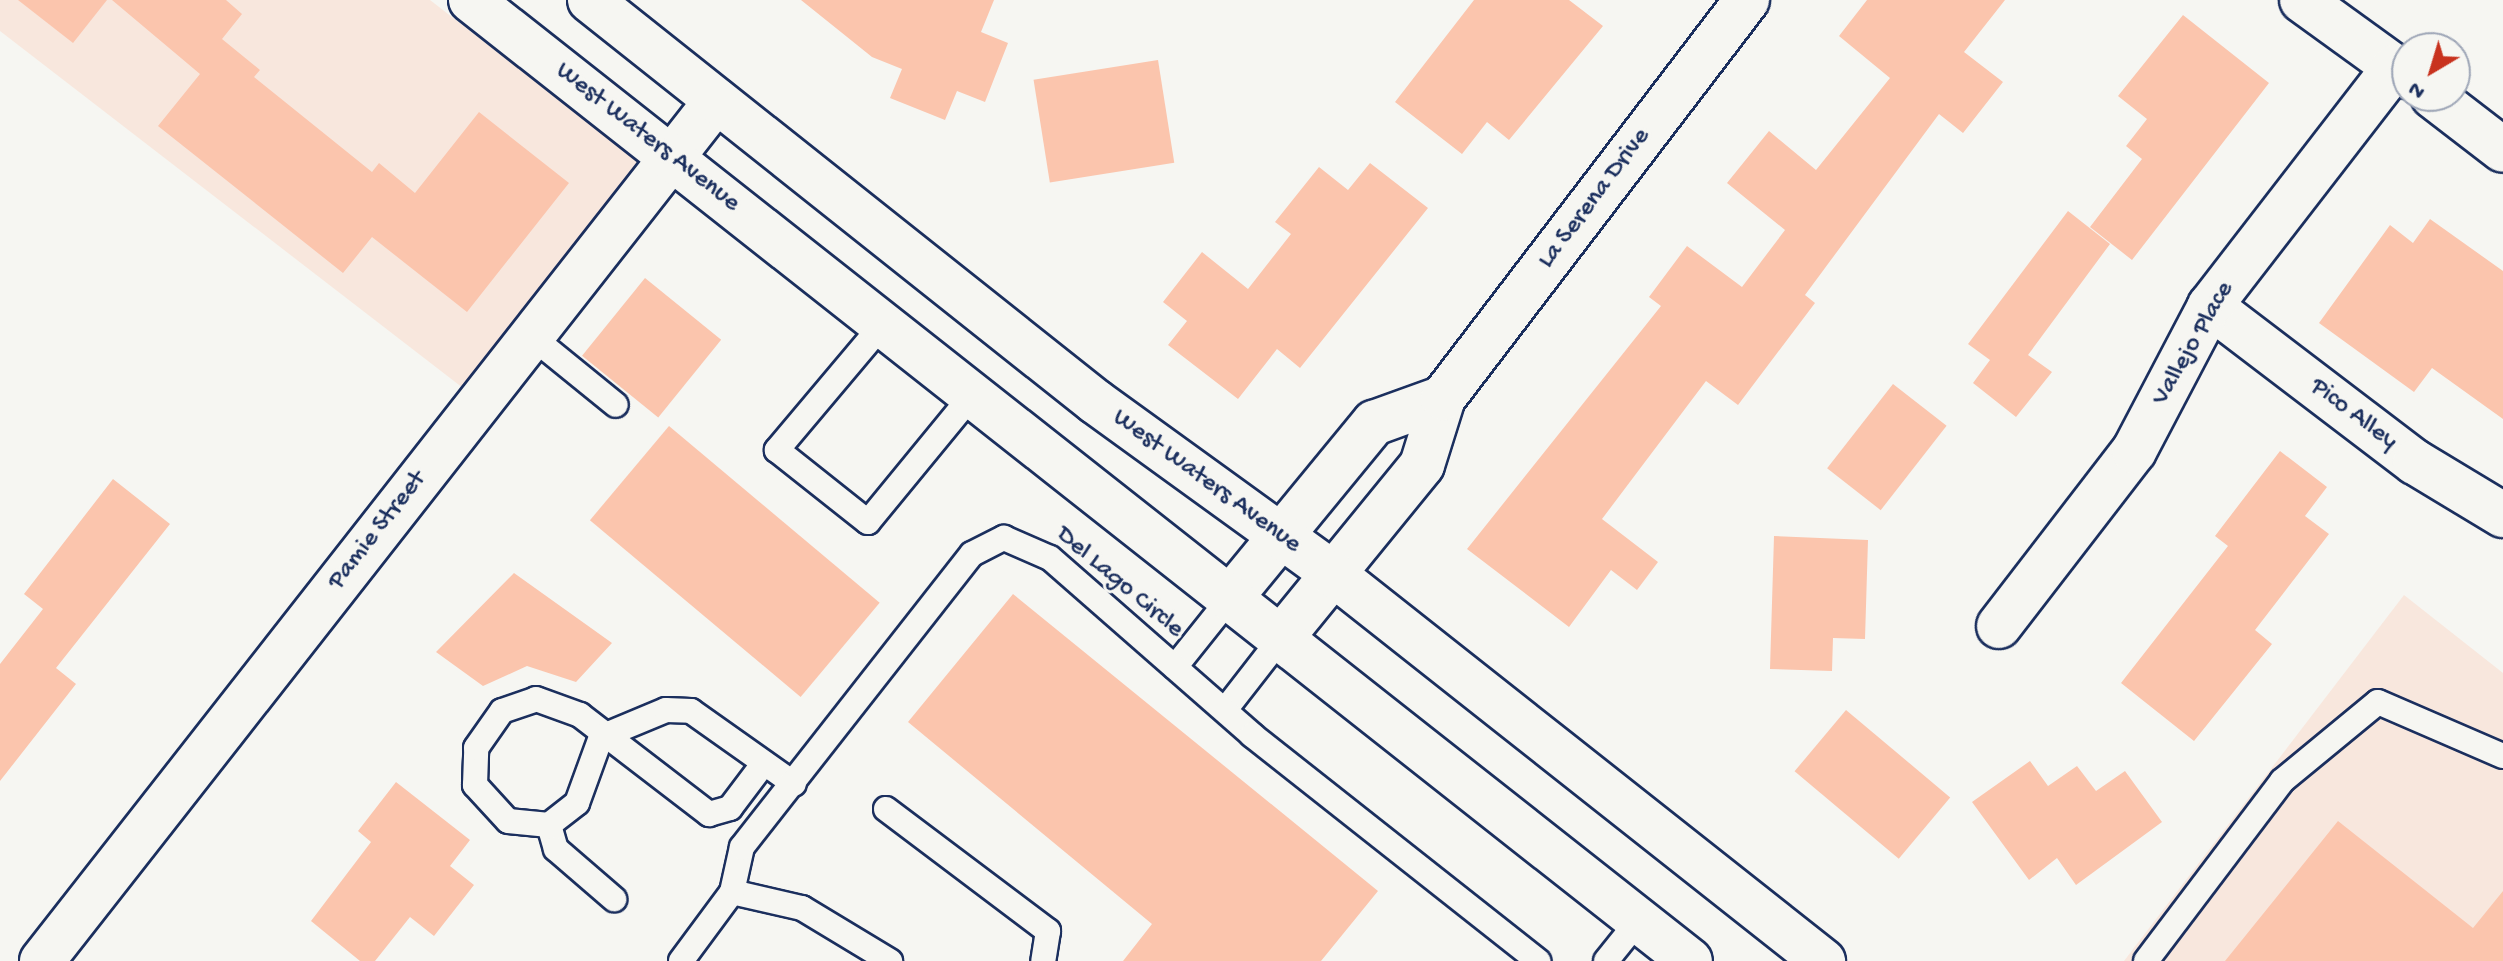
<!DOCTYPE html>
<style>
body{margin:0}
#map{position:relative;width:2503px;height:961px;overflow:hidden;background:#f6f6f2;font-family:"Gochi Hand",sans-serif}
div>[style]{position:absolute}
.built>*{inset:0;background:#f8e7dd}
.building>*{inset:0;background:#fbc5ad;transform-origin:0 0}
.roads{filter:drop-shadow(2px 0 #1b2f5e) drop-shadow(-2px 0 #1b2f5e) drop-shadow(0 2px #1b2f5e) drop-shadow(0 -2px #1b2f5e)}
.lane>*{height:24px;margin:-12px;padding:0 12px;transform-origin:12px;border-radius:12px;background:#f6f6f2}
.street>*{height:44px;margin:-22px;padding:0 22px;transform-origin:22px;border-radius:22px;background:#f6f6f2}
.secondary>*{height:44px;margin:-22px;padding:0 22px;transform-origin:22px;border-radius:22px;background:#f6f6f2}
span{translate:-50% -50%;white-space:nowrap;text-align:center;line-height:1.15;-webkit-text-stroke:6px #f6f6f2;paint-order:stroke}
.street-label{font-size:26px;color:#1b2f5e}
.north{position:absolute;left:2391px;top:32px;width:80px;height:80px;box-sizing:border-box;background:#f6f6f2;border:2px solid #9ea6b7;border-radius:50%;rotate:218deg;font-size:22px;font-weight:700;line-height:32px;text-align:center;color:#1b2f5e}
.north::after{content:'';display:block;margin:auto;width:28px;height:36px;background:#c8321e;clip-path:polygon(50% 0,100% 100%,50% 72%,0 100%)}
</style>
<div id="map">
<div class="built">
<i style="clip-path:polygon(0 0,430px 0,639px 162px,463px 388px,0 31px)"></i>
<i style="clip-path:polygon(2404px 595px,2503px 673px,2503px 961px,2124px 961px)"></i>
</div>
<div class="building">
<i style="clip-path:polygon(18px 0,107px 0,73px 43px)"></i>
<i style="clip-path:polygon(112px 0,226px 0,242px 14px,222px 39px,260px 70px,254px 77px,372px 172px,379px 163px,415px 193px,479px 112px,569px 183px,467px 312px,372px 237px,343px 273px,158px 126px,200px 74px)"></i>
<i style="clip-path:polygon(801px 0,994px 0,981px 32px,1008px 43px,985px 102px,957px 91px,945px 120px,890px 98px,902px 69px,872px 57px)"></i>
<i style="clip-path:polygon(1474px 0,1569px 0,1603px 26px,1509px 140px,1487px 122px,1462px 154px,1395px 102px)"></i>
<i style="clip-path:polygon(1867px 0,2005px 0,1964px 52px,2003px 82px,1963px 133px,1939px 114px,1805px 295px,1815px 303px,1738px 405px,1706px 381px,1602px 519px,1658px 562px,1637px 590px,1611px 570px,1569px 627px,1467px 549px,1661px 306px,1649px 297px,1687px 246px,1742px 287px,1785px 230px,1727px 183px,1769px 131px,1816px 170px,1890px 78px,1839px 36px)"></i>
<i style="clip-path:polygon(2183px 15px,2269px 83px,2132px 260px,2090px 227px,2142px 159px,2126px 146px,2147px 119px,2118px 96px)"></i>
<i style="left:1158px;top:60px;width:104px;height:126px;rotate:81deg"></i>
<i style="clip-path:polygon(1370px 163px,1428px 208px,1300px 368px,1277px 349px,1238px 399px,1168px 345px,1187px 321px,1163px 302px,1202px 252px,1248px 289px,1291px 234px,1275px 222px,1319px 167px,1348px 190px)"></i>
<i style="clip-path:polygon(2068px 211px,2110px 244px,2028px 355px,2052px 372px,2016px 417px,1973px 383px,1990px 360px,1968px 344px)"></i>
<i style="clip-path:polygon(2430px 219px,2503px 271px,2503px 419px,2432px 368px,2414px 392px,2319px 323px,2390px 225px,2413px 243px)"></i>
<i style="left:645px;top:278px;width:98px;height:100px;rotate:39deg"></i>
<i style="left:1893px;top:384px;width:68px;height:107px;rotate:38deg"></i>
<i style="left:669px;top:426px;width:275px;height:123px;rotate:40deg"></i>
<i style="clip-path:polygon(2280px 451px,2327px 487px,2305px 516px,2329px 534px,2255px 630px,2272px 644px,2194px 741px,2121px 683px,2228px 546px,2215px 536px)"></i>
<i style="clip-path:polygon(113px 479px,170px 524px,56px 668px,76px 684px,0 781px,0 664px,43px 609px,24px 594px)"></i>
<i style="clip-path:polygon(1774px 536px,1868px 540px,1865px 639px,1833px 638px,1832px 671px,1770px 669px)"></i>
<i style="clip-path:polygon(514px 573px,612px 643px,576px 682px,527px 666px,483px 686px,436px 652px)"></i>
<i style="clip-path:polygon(1013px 594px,1378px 891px,1321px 961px,1123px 961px,1152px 924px,908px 722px)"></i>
<i style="left:1846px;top:710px;width:136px;height:80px;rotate:40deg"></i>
<i style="clip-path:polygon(2030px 761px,2048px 786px,2077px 766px,2096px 791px,2125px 771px,2162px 822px,2076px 885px,2057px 858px,2029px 880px,1972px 802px)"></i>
<i style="clip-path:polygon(396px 782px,470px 840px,450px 866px,474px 885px,434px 936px,410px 917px,375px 961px,360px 961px,311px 921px,371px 842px,358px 831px)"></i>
<i style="clip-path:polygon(2338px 821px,2473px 928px,2503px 891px,2503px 961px,2225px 961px)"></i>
</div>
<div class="roads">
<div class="lane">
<i style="left:883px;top:324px;width:165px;rotate:130.1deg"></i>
<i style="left:777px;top:450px;width:116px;rotate:38.4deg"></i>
<i style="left:868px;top:522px;width:166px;rotate:-50.6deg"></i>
<i style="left:531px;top:336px;width:109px;rotate:39.1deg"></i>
<i style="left:1175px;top:667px;width:88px;rotate:-51.4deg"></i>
<i style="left:1225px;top:710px;width:91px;rotate:-52.1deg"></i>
<i style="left:601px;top:737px;width:70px;rotate:110deg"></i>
<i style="left:577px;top:803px;width:36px;rotate:142deg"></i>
<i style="left:549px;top:825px;width:41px;rotate:-174.4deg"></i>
<i style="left:508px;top:821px;width:49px;rotate:-132.5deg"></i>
<i style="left:475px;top:785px;width:37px;rotate:-88deg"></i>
<i style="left:476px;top:748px;width:45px;rotate:-54.9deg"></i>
<i style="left:502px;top:711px;width:36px;rotate:-19deg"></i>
<i style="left:536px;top:699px;width:47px;rotate:20deg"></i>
<i style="left:580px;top:715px;width:163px;rotate:37.5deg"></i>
<i style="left:709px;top:814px;width:22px;rotate:-16deg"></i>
<i style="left:730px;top:808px;width:56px;rotate:-52.9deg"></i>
<i style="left:601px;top:737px;width:70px;rotate:-22.6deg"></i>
<i style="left:666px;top:710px;width:25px;rotate:2deg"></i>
<i style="left:691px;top:711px;width:126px;rotate:35.3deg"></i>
<i style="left:886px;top:809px;width:203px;rotate:37deg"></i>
<i style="left:1048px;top:931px;width:30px;rotate:99deg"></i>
<i style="left:549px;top:825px;width:25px;rotate:74deg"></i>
<i style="left:556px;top:849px;width:77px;rotate:40.8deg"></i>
<i style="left:732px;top:892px;width:72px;rotate:12.9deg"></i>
<i style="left:802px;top:908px;width:103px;rotate:31.1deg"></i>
<i style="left:681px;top:961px;width:86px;rotate:-53.5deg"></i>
<i style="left:732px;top:892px;width:46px;rotate:-77.5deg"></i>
<i style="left:742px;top:847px;width:372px;rotate:-51.9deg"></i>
<i style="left:972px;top:554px;width:36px;rotate:-27deg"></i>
<i style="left:1004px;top:538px;width:50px;rotate:23.5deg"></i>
<i style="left:1050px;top:558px;width:269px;rotate:41.2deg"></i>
<i style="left:1252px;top:735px;width:365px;rotate:38.3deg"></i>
<i style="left:1606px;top:961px;width:53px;rotate:-51.2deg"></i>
<i style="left:2146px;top:961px;width:226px;rotate:-52.9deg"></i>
<i style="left:2282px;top:781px;width:124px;rotate:-39.5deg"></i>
<i style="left:2378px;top:702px;width:136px;rotate:23.4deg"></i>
</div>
<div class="street">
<i style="left:2302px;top:0;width:130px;rotate:35.9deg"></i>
<i style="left:2433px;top:96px;width:88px;rotate:37.6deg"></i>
<i style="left:2210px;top:306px;width:258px;rotate:37.3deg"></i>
<i style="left:2415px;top:462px;width:103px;rotate:31.1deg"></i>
<i style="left:1230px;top:598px;width:227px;rotate:-50.6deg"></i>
<i style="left:1374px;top:423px;width:73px;rotate:-19.9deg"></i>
<i style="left:1999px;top:626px;width:221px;rotate:-52.4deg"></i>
<i style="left:2134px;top:451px;width:164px;rotate:-62.3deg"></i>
<i style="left:2210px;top:306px;width:302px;rotate:-52.3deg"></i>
<i style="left:1281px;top:638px;width:223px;rotate:-50.8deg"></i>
<i style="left:1422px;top:465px;width:70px;rotate:-72.6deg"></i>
<i style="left:1443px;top:398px;width:501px;rotate:-52.63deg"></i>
<i style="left:42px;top:961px;width:1093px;rotate:-51.91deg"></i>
</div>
<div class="secondary">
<i style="left:471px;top:0;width:1552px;rotate:38.25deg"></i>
<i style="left:590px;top:0;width:646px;rotate:38.47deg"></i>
<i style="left:1096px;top:402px;width:291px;rotate:35.9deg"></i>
<i style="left:1332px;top:573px;width:626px;rotate:38.32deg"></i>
</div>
</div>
<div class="street-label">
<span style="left:647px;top:138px;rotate:38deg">West Waters Avenue</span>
<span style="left:1595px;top:199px;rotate:-53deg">La Serena Drive</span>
<span style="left:2194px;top:344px;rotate:-60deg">Vallejo Place</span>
<span style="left:2353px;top:415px;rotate:37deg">Pico Alley</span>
<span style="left:1206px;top:482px;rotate:36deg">West Waters Avenue</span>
<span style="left:378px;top:531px;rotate:-52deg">Pamie Street</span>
<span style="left:1119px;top:583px;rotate:40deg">Del Lago Circle</span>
</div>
<div class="north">N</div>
</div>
